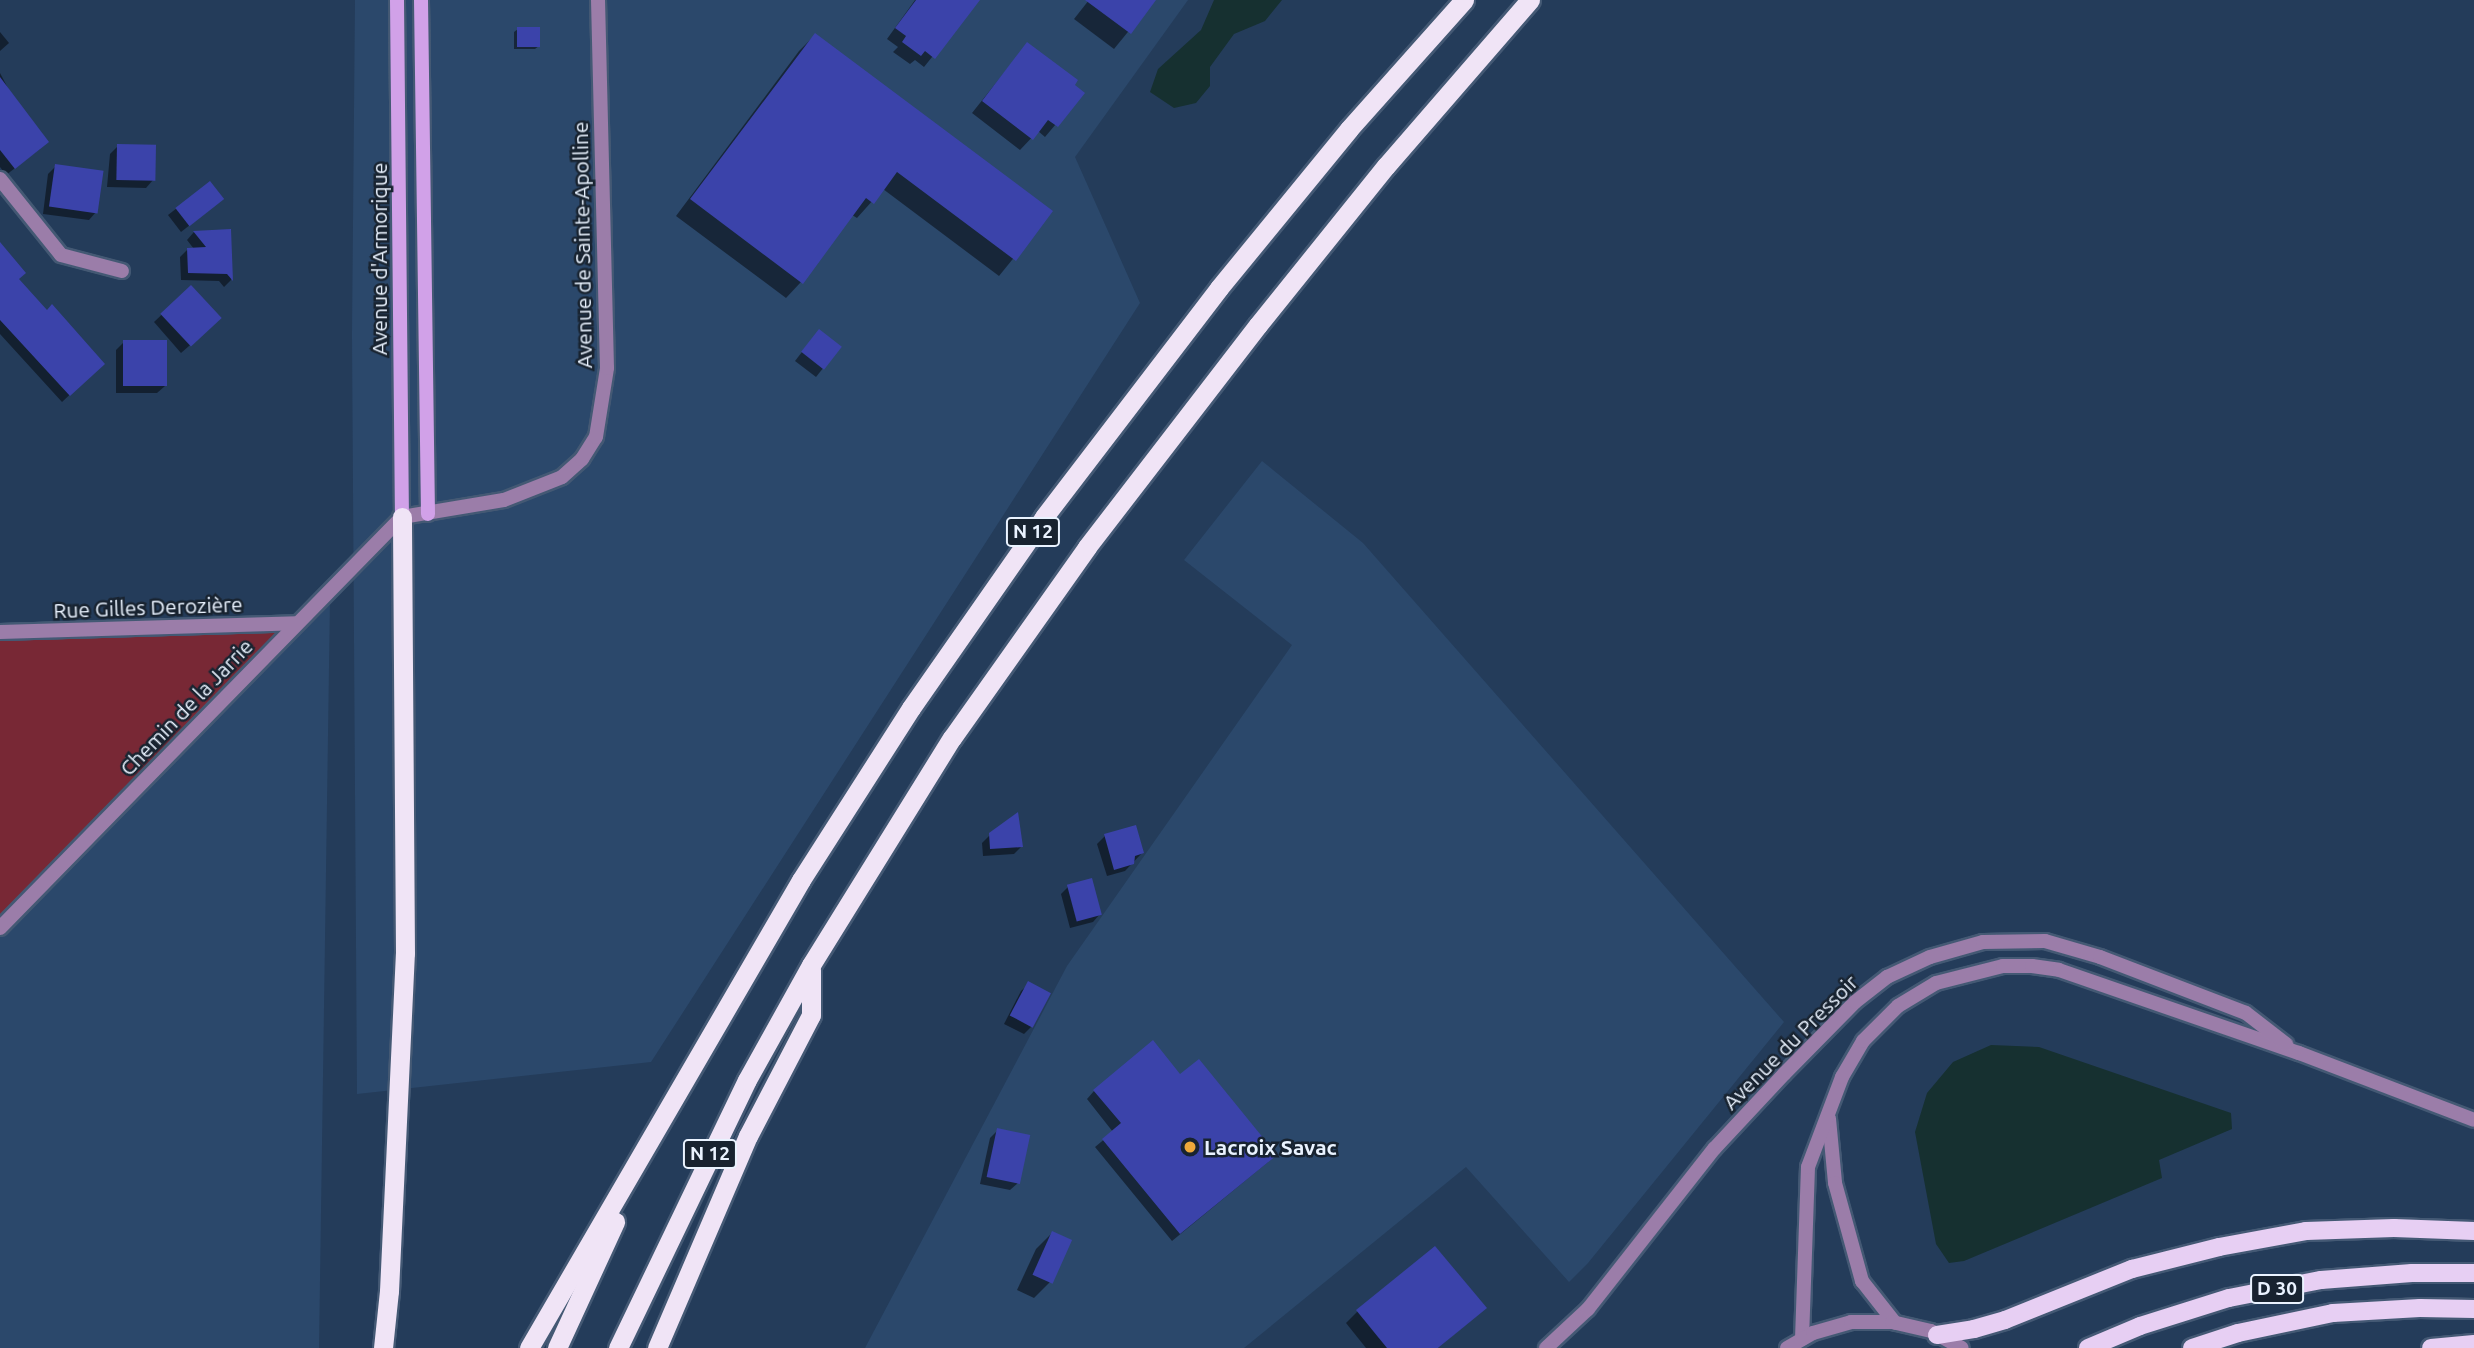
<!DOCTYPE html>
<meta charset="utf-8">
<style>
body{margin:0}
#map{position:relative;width:2474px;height:1348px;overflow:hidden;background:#243c5a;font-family:Ubuntu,sans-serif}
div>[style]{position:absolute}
.built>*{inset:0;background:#2b486b}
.green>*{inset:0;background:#782835}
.water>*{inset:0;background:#163030}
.shadow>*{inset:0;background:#0007}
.building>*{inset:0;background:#3b43aa;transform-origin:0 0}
.roads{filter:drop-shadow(2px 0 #445974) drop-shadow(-2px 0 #445974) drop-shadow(0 2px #445974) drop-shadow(0 -2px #445974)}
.minor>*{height:14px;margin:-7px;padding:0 7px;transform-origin:7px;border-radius:7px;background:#9b7da9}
.tertiary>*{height:14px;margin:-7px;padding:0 7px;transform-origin:7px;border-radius:7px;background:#9b7da9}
.secondary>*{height:14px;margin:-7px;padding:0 7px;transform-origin:7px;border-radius:7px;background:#d1a1e8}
.primary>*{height:18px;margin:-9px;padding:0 9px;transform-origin:9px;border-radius:9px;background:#e7cff3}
.trunk>*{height:19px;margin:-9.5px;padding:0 9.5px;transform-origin:9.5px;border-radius:9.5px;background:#f0e4f6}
.dots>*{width:19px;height:19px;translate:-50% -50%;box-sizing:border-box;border:4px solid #182330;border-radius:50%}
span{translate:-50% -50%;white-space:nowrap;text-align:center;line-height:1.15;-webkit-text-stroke:5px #182330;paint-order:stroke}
.shield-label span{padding:2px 5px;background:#182330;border:2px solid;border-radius:5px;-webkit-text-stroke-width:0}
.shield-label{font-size:19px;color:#eaf3ff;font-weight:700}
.street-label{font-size:21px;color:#eaf3ff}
.poi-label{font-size:21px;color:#eaf3ff;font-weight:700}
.left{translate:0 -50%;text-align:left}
</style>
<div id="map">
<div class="built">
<i style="clip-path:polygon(355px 0,1188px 0,1075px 157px,1140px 303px,651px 1062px,357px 1094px,352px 335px)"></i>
<i style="clip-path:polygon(1262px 461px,1363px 543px,1784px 1022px,1588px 1263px,1569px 1282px,1466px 1167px,1244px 1348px,865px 1348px,1067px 966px,1292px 645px,1184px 560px)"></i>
<i style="clip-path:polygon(330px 598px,319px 1348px,0 1348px,0 928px)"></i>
</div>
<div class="green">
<i style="clip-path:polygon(297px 623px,0 927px,0 632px)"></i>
</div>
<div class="water">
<i style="clip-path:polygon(1214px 0,1282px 0,1265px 21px,1234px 34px,1210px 67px,1210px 86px,1196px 103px,1174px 108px,1150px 92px,1158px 69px,1201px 30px)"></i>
<i style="clip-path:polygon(1991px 1045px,2039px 1047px,2231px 1113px,2232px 1129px,2159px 1160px,2162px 1178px,1964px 1261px,1949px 1263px,1936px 1244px,1915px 1132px,1927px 1093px,1953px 1062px)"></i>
</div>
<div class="shadow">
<i style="clip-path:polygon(915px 0,978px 0,924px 67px,915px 60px,910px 64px,893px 52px,898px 47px,887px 39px)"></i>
<i style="clip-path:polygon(1089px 0,1154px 0,1114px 49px,1074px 19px)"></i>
<i style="clip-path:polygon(518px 29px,539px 46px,535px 49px,514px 49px,514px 32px)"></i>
<i style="clip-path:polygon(0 32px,9px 43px,0 51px)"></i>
<i style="clip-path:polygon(815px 35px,1051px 212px,999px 276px,883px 189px,857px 218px,852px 215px,801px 282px,786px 298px,676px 216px,799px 51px)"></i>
<i style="clip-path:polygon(1027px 44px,1082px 93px,1045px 137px,1038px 131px,1020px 150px,972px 113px)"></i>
<i style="clip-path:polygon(0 73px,40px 149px,6px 175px,0 167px)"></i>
<i style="clip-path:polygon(118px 146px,153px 180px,146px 188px,107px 187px,110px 154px)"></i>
<i style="clip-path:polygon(56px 166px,96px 212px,89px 220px,43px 214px,48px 174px)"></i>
<i style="clip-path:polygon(209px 183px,214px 206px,181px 232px,168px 215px)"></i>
<i style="clip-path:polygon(229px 231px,231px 280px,224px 287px,219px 281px,181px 280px,180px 257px,188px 249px,194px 249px,187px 240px,194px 232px)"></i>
<i style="clip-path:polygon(0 244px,17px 280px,95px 371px,62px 402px,0 334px)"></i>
<i style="clip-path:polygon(191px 287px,212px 326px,181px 353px,154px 322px)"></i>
<i style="clip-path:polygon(812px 339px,840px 347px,816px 377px,795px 361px)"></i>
<i style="clip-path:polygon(124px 342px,165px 386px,157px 393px,116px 393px,116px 350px)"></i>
<i style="clip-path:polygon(990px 835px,1022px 846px,1014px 854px,983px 856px,982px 843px)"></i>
<i style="clip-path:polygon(1105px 836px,1142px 853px,1125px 871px,1107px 876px,1097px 844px)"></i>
<i style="clip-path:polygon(1068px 887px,1100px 914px,1093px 922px,1070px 928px,1061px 894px)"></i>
<i style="clip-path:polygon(1029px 984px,1031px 1027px,1024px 1034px,1004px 1024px,1021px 991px)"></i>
<i style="clip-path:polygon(1180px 1076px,1268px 1162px,1172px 1241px,1095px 1147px,1113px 1132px,1087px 1099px,1094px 1091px)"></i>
<i style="clip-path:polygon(998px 1130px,1018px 1183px,1010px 1190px,980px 1184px,990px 1138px)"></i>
<i style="clip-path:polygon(1052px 1233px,1050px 1282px,1034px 1298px,1017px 1290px,1036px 1249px)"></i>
<i style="clip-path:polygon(1485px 1308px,1438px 1348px,1366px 1348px,1346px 1323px,1358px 1311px)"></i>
</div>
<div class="building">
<i style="clip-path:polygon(916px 0,980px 0,935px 59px,925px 51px,921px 56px,902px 42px,906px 36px,895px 28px)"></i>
<i style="clip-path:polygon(1085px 0,1156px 0,1131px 34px)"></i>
<i style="left:517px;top:27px;width:23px;height:20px"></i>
<i style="clip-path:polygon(815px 33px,1053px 211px,1016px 261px,897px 172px,874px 204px,866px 198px,803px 284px,690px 199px)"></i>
<i style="clip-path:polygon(1027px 42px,1078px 80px,1075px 85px,1085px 93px,1058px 127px,1048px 120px,1033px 140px,982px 101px)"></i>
<i style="clip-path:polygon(0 77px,49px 142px,15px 169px,0 150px)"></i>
<i style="left:117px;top:144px;width:39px;height:36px;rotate:1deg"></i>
<i style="left:55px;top:164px;width:49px;height:43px;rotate:8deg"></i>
<i style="left:210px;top:181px;width:23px;height:44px;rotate:52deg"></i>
<i style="clip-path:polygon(231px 229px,233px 281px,227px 274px,188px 273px,187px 248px,206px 247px,193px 231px)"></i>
<i style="clip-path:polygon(0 242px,26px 273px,19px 279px,47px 310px,52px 304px,105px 364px,70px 396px,0 320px)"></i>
<i style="left:191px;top:285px;width:45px;height:42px;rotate:47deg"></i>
<i style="left:819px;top:329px;width:29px;height:29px;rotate:38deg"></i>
<i style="left:123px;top:340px;width:44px;height:46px"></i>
<i style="clip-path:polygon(1018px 812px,1023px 847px,990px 849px,989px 833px)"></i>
<i style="clip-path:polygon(1136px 825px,1144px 853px,1135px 856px,1134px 864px,1114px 870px,1104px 834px)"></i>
<i style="left:1092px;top:878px;width:38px;height:26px;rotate:75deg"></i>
<i style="left:1028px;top:981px;width:26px;height:39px;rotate:28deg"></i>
<i style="clip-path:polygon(1153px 1040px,1180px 1074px,1199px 1059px,1277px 1155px,1180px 1234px,1102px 1139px,1121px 1123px,1093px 1090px)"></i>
<i style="left:997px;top:1128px;width:34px;height:50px;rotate:12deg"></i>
<i style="left:1052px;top:1231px;width:22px;height:48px;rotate:24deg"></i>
<i style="clip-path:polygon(1435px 1246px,1487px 1308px,1438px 1348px,1387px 1348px,1356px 1310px)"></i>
</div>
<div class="roads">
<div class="minor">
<i style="left:0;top:179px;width:97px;rotate:51.2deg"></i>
<i style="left:61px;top:255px;width:63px;rotate:14.7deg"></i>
<i style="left:0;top:632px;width:297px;rotate:-1.7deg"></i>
<i style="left:0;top:928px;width:575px;rotate:-45.63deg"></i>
</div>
<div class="tertiary">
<i style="left:402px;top:517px;width:103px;rotate:-9.5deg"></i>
<i style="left:504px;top:500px;width:62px;rotate:-21.6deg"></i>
<i style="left:562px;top:477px;width:27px;rotate:-42deg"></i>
<i style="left:582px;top:459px;width:26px;rotate:-58deg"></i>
<i style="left:596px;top:437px;width:70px;rotate:-80.9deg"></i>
<i style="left:607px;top:368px;width:368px;rotate:-91.4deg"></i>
<i style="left:1829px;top:1119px;width:64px;rotate:84.6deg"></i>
<i style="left:1835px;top:1183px;width:102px;rotate:74.6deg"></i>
<i style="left:1862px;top:1281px;width:53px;rotate:51.8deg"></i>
<i style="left:1802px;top:1339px;width:172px;rotate:-88deg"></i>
<i style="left:1808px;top:1167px;width:96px;rotate:-69.3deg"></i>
<i style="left:1842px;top:1077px;width:42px;rotate:-59.7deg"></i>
<i style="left:1863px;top:1041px;width:49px;rotate:-45deg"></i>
<i style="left:1898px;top:1006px;width:44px;rotate:-31.2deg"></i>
<i style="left:1936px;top:983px;width:69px;rotate:-14.2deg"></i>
<i style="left:2003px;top:966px;width:29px"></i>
<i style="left:2032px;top:966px;width:27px;rotate:8deg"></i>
<i style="left:2059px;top:970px;width:254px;rotate:19.1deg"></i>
<i style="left:2299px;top:1053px;width:187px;rotate:20.9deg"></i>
<i style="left:1546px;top:1348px;width:57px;rotate:-42.9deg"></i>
<i style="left:1588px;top:1309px;width:204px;rotate:-51.8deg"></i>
<i style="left:1714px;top:1149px;width:103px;rotate:-47deg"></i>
<i style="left:1784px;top:1074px;width:101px;rotate:-45.4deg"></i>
<i style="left:1855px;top:1002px;width:41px;rotate:-38deg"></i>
<i style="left:1887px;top:977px;width:47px;rotate:-24.9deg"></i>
<i style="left:1930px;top:957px;width:55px;rotate:-15.8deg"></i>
<i style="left:1983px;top:942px;width:62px;rotate:-0.9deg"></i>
<i style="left:2045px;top:941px;width:57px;rotate:16.2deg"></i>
<i style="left:2100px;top:957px;width:156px;rotate:21deg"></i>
<i style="left:2246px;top:1013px;width:51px;rotate:37.8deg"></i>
<i style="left:1787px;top:1348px;width:30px;rotate:-30deg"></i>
<i style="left:1813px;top:1333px;width:40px;rotate:-16deg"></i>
<i style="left:1851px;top:1322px;width:41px"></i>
<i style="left:1892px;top:1322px;width:40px;rotate:13deg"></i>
<i style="left:1931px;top:1331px;width:35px;rotate:29deg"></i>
</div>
<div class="secondary">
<i style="left:397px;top:0;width:517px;rotate:89.45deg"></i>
<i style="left:421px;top:0;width:514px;rotate:89.22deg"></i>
</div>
<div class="primary">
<i style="left:1937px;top:1335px;width:37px;rotate:-9deg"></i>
<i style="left:1974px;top:1329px;width:32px;rotate:-16deg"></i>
<i style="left:2005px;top:1320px;width:137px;rotate:-21.9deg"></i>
<i style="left:2132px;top:1269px;width:90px;rotate:-14.2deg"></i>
<i style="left:2219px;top:1247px;width:88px;rotate:-10.4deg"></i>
<i style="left:2306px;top:1231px;width:88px;rotate:-2deg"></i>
<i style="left:2394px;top:1228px;width:80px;rotate:2.1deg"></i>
<i style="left:2088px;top:1348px;width:56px;rotate:-22.9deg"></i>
<i style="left:2140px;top:1326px;width:93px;rotate:-17.5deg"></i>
<i style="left:2229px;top:1298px;width:94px;rotate:-11.1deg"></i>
<i style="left:2321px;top:1280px;width:91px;rotate:-4.4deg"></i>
<i style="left:2412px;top:1273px;width:62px"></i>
<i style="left:2192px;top:1348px;width:48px;rotate:-18.1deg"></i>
<i style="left:2238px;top:1333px;width:97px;rotate:-11.9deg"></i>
<i style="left:2333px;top:1313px;width:87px;rotate:-3.3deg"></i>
<i style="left:2420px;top:1308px;width:54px;rotate:1.1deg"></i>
<i style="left:2431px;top:1348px;width:43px;rotate:-5.3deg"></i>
</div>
<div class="trunk">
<i style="left:383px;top:1348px;width:57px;rotate:-84deg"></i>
<i style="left:389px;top:1291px;width:338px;rotate:-87.3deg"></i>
<i style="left:405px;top:953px;width:436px;rotate:-90.4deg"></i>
<i style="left:529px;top:1348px;width:541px;rotate:-59.83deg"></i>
<i style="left:801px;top:880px;width:204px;rotate:-57.4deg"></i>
<i style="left:911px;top:708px;width:233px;rotate:-55.1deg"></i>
<i style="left:1044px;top:517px;width:288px;rotate:-52.6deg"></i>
<i style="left:1219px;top:288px;width:205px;rotate:-50.7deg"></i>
<i style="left:1349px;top:129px;width:173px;rotate:-48.3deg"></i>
<i style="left:557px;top:1348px;width:139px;rotate:-65.3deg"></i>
<i style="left:618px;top:1348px;width:297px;rotate:-64.3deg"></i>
<i style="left:747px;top:1080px;width:132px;rotate:-60.9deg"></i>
<i style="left:811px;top:965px;width:267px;rotate:-58.2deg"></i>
<i style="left:952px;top:738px;width:234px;rotate:-54.7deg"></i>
<i style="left:1087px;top:547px;width:280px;rotate:-52.4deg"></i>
<i style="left:1258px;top:325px;width:204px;rotate:-51.2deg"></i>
<i style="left:1386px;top:166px;width:220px;rotate:-49.1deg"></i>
<i style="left:657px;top:1348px;width:231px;rotate:-66.8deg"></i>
<i style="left:748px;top:1136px;width:136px;rotate:-62.5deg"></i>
<i style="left:811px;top:1015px;width:45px;rotate:-90deg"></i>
</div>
</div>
<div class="dots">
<i style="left:1190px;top:1147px;background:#eda83b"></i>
</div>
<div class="shield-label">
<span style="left:1033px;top:532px">N 12</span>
<span style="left:710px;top:1154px">N 12</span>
<span style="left:2277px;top:1289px">D 30</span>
</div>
<div class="street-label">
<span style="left:582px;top:245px;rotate:-91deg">Avenue de Sainte-Apolline</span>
<span style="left:379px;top:259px;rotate:-90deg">Avenue d'Armorique</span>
<span style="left:148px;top:607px;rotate:-2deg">Rue Gilles Derozière</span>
<span style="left:186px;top:707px;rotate:-46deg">Chemin de la Jarrie</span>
<span style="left:1790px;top:1042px;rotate:-45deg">Avenue du Pressoir</span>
</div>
<div class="poi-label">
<span class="left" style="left:1204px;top:1147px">Lacroix Savac</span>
</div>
</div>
